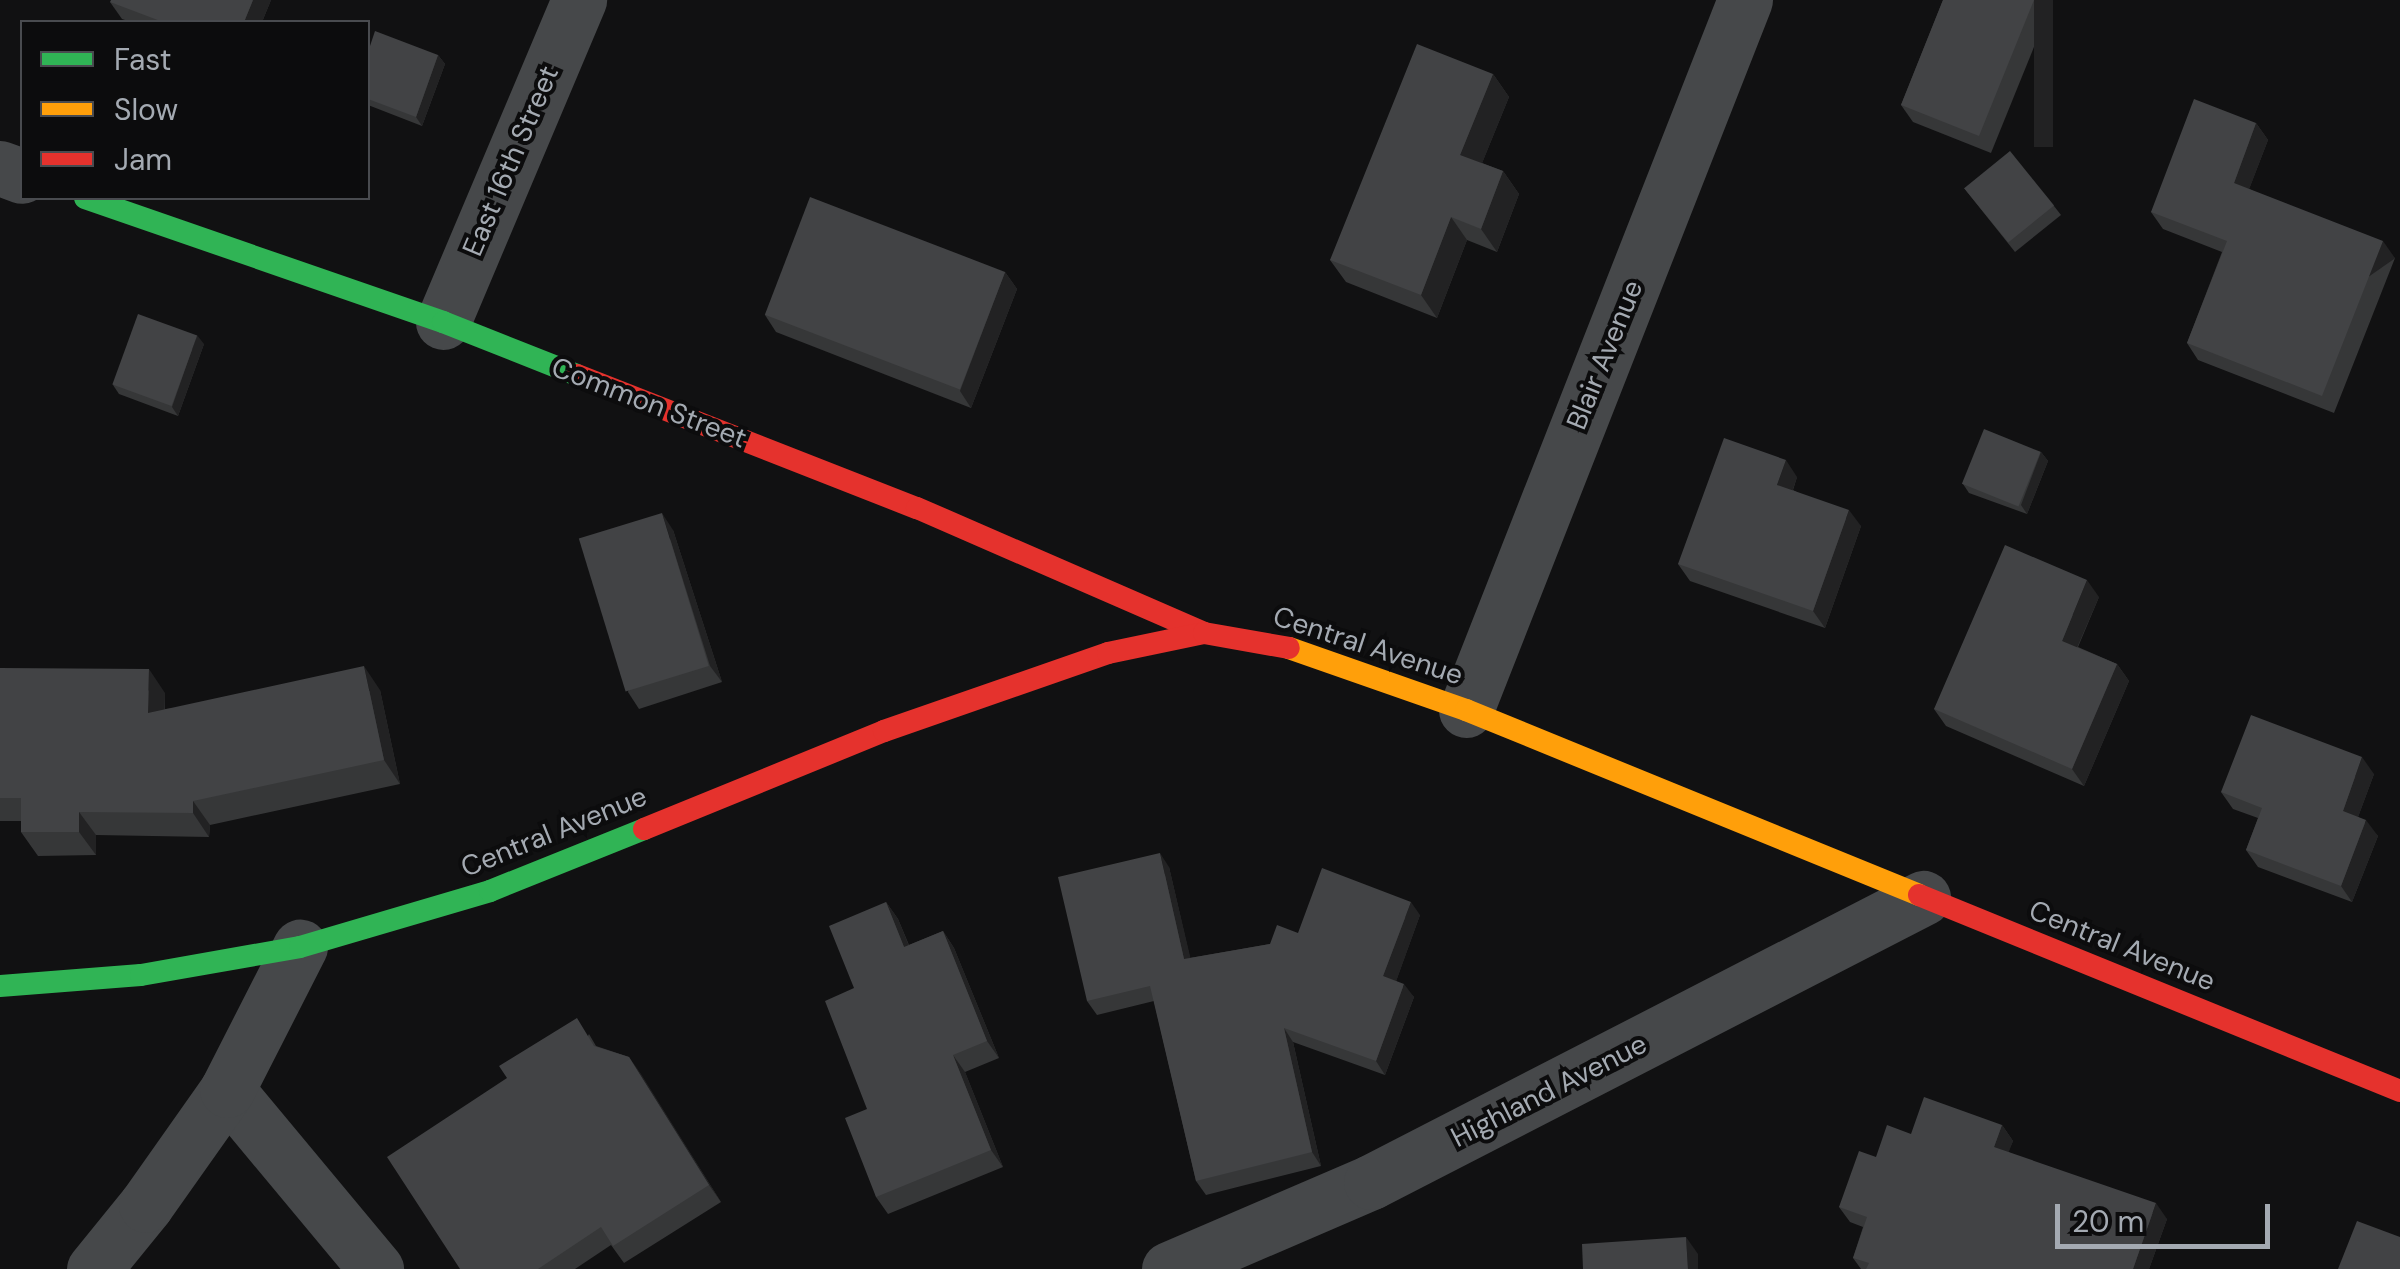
<!DOCTYPE html>
<style>
body{margin:0}
#map{position:relative;width:2400px;height:1269px;overflow:hidden;background:#111112;font-family:"DM Sans",sans-serif}
div>[style]{position:absolute}
.street>*{height:55px;margin:-27.5px;padding:0 27.5px;transform-origin:27.5px;border-radius:27.5px;background:#46484a}
.fast>*{height:22px;margin:-11px;padding:0 11px;transform-origin:11px;border-radius:11px;background:#30b455}
.slow>*{height:22px;margin:-11px;padding:0 11px;transform-origin:11px;border-radius:11px;background:#ff9f0a}
.jam>*{height:22px;margin:-11px;padding:0 11px;transform-origin:11px;border-radius:11px;background:#e5322d}
.wall>*{inset:0;background:#363738}
.shaded-wall>*{inset:0;background:#222223;transform-origin:0 0}
.building>*{inset:0;background:#424345;transform-origin:0 0}
span{translate:-50% -50%;white-space:nowrap;text-align:center;line-height:1.15;-webkit-text-stroke:8px #0c0c0d;paint-order:stroke}
.street-label{font-size:28px;color:#a4aab2}
.legend{position:absolute;left:20px;top:20px;width:350px;height:180px;box-sizing:border-box;background:#0c0c0d;border:2px solid #494b4f;margin:0;padding:12px 18px;list-style:none;font-size:30px;color:#a4aab2}
.legend li{display:flex;align-items:center;gap:20px;height:50px}
.legend b{width:50px;border:2px solid #494b4f}
.scale{position:absolute;left:2055px;top:1204px;width:215px;height:45px;box-sizing:border-box;border:5px solid #a4aab2;border-top:0;padding-left:12px;font-size:30px;line-height:35px;white-space:nowrap;color:#a4aab2;-webkit-text-stroke:8px #0c0c0d;paint-order:stroke}
</style>
<div id="map">
<div class="street">
<i style="left:0;top:168px;width:23px;rotate:20deg"></i>
<i style="left:443px;top:322px;width:350px;rotate:-67.1deg"></i>
<i style="left:1466px;top:710px;width:763px;rotate:-68.55deg"></i>
<i style="left:227px;top:1090px;width:233px;rotate:50.2deg"></i>
<i style="left:94px;top:1269px;width:82px;rotate:-50.9deg"></i>
<i style="left:146px;top:1205px;width:141px;rotate:-54.8deg"></i>
<i style="left:227px;top:1090px;width:161px;rotate:-63deg"></i>
<i style="left:1169px;top:1269px;width:220px;rotate:-23.3deg"></i>
<i style="left:1371px;top:1182px;width:621px;rotate:-27.23deg"></i>
</div>
<div class="fast">
<i style="left:85px;top:198px;width:379px;rotate:19.1deg"></i>
<i style="left:443px;top:322px;width:144px;rotate:21.6deg"></i>
<i style="left:0;top:986px;width:141px;rotate:-4.5deg"></i>
<i style="left:141px;top:975px;width:161px;rotate:-10deg"></i>
<i style="left:300px;top:947px;width:198px;rotate:-16.4deg"></i>
<i style="left:490px;top:891px;width:166px;rotate:-21.9deg"></i>
</div>
<div class="slow">
<i style="left:1289px;top:648px;width:188px;rotate:19.3deg"></i>
<i style="left:1466px;top:710px;width:489px;rotate:22.2deg"></i>
</div>
<div class="jam">
<i style="left:577px;top:375px;width:365px;rotate:21.4deg"></i>
<i style="left:917px;top:508px;width:313px;rotate:23.5deg"></i>
<i style="left:644px;top:829px;width:259px;rotate:-22.2deg"></i>
<i style="left:884px;top:731px;width:237px;rotate:-19.2deg"></i>
<i style="left:1108px;top:653px;width:98px;rotate:-11.8deg"></i>
<i style="left:1204px;top:633px;width:86px;rotate:10deg"></i>
<i style="left:1919px;top:895px;width:519px;rotate:22.17deg"></i>
</div>
<div class="wall">
<i style="clip-path:polygon(271px 0,262px 22px,131px 22px,122px 19px,110px 2px)"></i>
<i style="clip-path:polygon(1943px 0,2053px 0,1991px 153px,1913px 122px,1901px 105px)"></i>
<i style="clip-path:polygon(368px 52px,438px 55px,445px 64px,422px 126px,368px 105px)"></i>
<i style="clip-path:polygon(1493px 74px,1509px 97px,1482px 163px,1503px 171px,1519px 194px,1497px 252px,1467px 240px,1437px 318px,1346px 282px,1330px 260px)"></i>
<i style="clip-path:polygon(2256px 123px,2268px 140px,2249px 189px,2395px 258px,2334px 413px,2198px 360px,2187px 343px,2222px 252px,2163px 229px,2151px 212px)"></i>
<i style="clip-path:polygon(1964px 188px,2054px 206px,2061px 215px,2015px 252px)"></i>
<i style="clip-path:polygon(1005px 272px,1017px 289px,971px 408px,776px 332px,765px 315px)"></i>
<i style="clip-path:polygon(204px 344px,178px 416px,119px 394px,113px 385px)"></i>
<i style="clip-path:polygon(2041px 452px,2048px 461px,2027px 514px,1969px 493px,1963px 484px)"></i>
<i style="clip-path:polygon(1797px 477px,1793px 490px,1861px 526px,1825px 628px,1690px 581px,1678px 564px)"></i>
<i style="clip-path:polygon(673px 530px,722px 682px,639px 709px,628px 692px)"></i>
<i style="clip-path:polygon(2099px 597px,2078px 647px,2117px 664px,2129px 681px,2084px 786px,1946px 726px,1934px 709px)"></i>
<i style="clip-path:polygon(0 668px,165px 693px,165px 709px,380px 690px,400px 784px,210px 825px,209px 837px,96px 835px,96px 855px,38px 856px,21px 832px,21px 821px,0 821px)"></i>
<i style="clip-path:polygon(2374px 774px,2358px 817px,2378px 836px,2352px 902px,2258px 867px,2246px 850px,2258px 818px,2233px 809px,2221px 792px)"></i>
<i style="clip-path:polygon(1169px 867px,1190px 958px,1270px 944px,1298px 933px,1420px 915px,1396px 981px,1414px 997px,1385px 1075px,1293px 1042px,1321px 1166px,1206px 1195px,1196px 1181px,1154px 1001px,1097px 1015px,1087px 1001px)"></i>
<i style="clip-path:polygon(886px 902px,898px 919px,909px 945px,943px 931px,954px 948px,999px 1058px,965px 1072px,1003px 1167px,888px 1214px,876px 1197px,867px 1109px)"></i>
<i style="clip-path:polygon(589px 1034px,596px 1046px,629px 1057px,721px 1202px,624px 1263px,611px 1245px,575px 1269px,460px 1269px)"></i>
<i style="clip-path:polygon(2002px 1125px,2013px 1141px,2008px 1152px,2167px 1219px,2149px 1269px,1861px 1269px,1853px 1258px,1863px 1227px,1850px 1222px,1839px 1207px,1876px 1157px,1911px 1134px)"></i>
</div>
<div class="shaded-wall">
<i style="clip-path:polygon(253px 0,271px 0,262px 22px,244px 22px)"></i>
<i style="left:2034px;top:0;width:19px;height:147px"></i>
<i style="clip-path:polygon(438px 55px,445px 64px,422px 126px,416px 117px)"></i>
<i style="clip-path:polygon(1493px 74px,1509px 97px,1476px 178px,1460px 155px)"></i>
<i style="clip-path:polygon(2256px 123px,2268px 140px,2245px 200px,2234px 183px)"></i>
<i style="clip-path:polygon(1503px 171px,1519px 194px,1497px 252px,1481px 229px)"></i>
<i style="clip-path:polygon(1451px 217px,1467px 240px,1437px 318px,1421px 295px)"></i>
<i style="left:2383px;top:241px;width:21px;height:167px;rotate:55deg"></i>
<i style="clip-path:polygon(1005px 272px,1017px 289px,971px 408px,960px 391px)"></i>
<i style="clip-path:polygon(197px 335px,204px 344px,178px 416px,172px 407px)"></i>
<i style="clip-path:polygon(2041px 452px,2048px 461px,2027px 514px,2021px 505px)"></i>
<i style="clip-path:polygon(1786px 460px,1797px 477px,1789px 501px,1777px 485px)"></i>
<i style="clip-path:polygon(1849px 510px,1861px 526px,1825px 628px,1813px 611px)"></i>
<i style="clip-path:polygon(662px 513px,673px 530px,722px 682px,710px 666px)"></i>
<i style="clip-path:polygon(2087px 580px,2099px 597px,2073px 657px,2062px 641px)"></i>
<i style="clip-path:polygon(2117px 664px,2129px 681px,2084px 786px,2072px 769px)"></i>
<i style="clip-path:polygon(364px 666px,380px 690px,400px 784px,384px 760px)"></i>
<i style="clip-path:polygon(149px 669px,165px 693px,164px 736px,148px 713px)"></i>
<i style="clip-path:polygon(2362px 757px,2374px 774px,2354px 828px,2343px 811px)"></i>
<i style="clip-path:polygon(193px 801px,210px 825px,209px 837px,193px 813px)"></i>
<i style="clip-path:polygon(79px 812px,96px 835px,96px 855px,79px 832px)"></i>
<i style="clip-path:polygon(2366px 820px,2378px 836px,2352px 902px,2341px 886px)"></i>
<i style="clip-path:polygon(1160px 853px,1169px 867px,1194px 973px,1184px 959px)"></i>
<i style="clip-path:polygon(886px 902px,898px 919px,916px 963px,904px 947px)"></i>
<i style="clip-path:polygon(1411px 902px,1420px 915px,1393px 990px,1383px 976px)"></i>
<i style="clip-path:polygon(943px 931px,954px 948px,999px 1058px,987px 1041px)"></i>
<i style="clip-path:polygon(1404px 984px,1414px 997px,1385px 1075px,1376px 1061px)"></i>
<i style="clip-path:polygon(1284px 1028px,1293px 1042px,1321px 1166px,1312px 1152px)"></i>
<i style="clip-path:polygon(953px 1055px,965px 1072px,1003px 1167px,991px 1150px)"></i>
<i style="clip-path:polygon(629px 1057px,641px 1074px,721px 1202px,709px 1185px)"></i>
<i style="clip-path:polygon(2002px 1125px,2013px 1141px,2005px 1162px,1994px 1147px)"></i>
<i style="clip-path:polygon(2156px 1203px,2167px 1219px,2149px 1269px,2133px 1269px)"></i>
<i style="clip-path:polygon(1686px 1237px,1698px 1254px,1698px 1269px,1688px 1269px)"></i>
</div>
<div class="building">
<i style="clip-path:polygon(111px 0,253px 0,244px 22px,163px 22px,110px 2px)"></i>
<i style="clip-path:polygon(1943px 0,2034px 0,1979px 136px,1901px 105px)"></i>
<i style="clip-path:polygon(375px 31px,438px 55px,416px 117px,368px 99px,368px 52px)"></i>
<i style="clip-path:polygon(1417px 44px,1493px 74px,1460px 155px,1503px 171px,1481px 229px,1451px 217px,1421px 295px,1330px 260px)"></i>
<i style="clip-path:polygon(2194px 99px,2256px 123px,2234px 183px,2383px 241px,2322px 396px,2187px 343px,2227px 241px,2151px 212px)"></i>
<i style="left:2010px;top:151px;width:70px;height:59px;rotate:51deg"></i>
<i style="left:810px;top:197px;width:209px;height:126px;rotate:21deg"></i>
<i style="left:138px;top:314px;width:63px;height:75px;rotate:20deg"></i>
<i style="left:1984px;top:429px;width:61px;height:59px;rotate:22deg"></i>
<i style="clip-path:polygon(1724px 438px,1786px 460px,1777px 485px,1849px 510px,1813px 611px,1678px 564px)"></i>
<i style="left:662px;top:513px;width:160px;height:87px;rotate:73deg"></i>
<i style="clip-path:polygon(2005px 545px,2087px 580px,2062px 641px,2117px 664px,2072px 769px,1934px 709px)"></i>
<i style="clip-path:polygon(364px 666px,384px 760px,193px 801px,193px 813px,79px 812px,79px 832px,21px 832px,21px 798px,0 798px,0 668px,149px 669px,148px 713px)"></i>
<i style="clip-path:polygon(2251px 715px,2362px 757px,2343px 811px,2366px 820px,2341px 886px,2246px 850px,2262px 808px,2221px 792px)"></i>
<i style="clip-path:polygon(1160px 853px,1184px 959px,1270px 944px,1277px 925px,1298px 933px,1322px 868px,1411px 902px,1383px 976px,1404px 984px,1376px 1061px,1284px 1028px,1312px 1152px,1196px 1181px,1150px 986px,1087px 1001px,1058px 877px)"></i>
<i style="clip-path:polygon(886px 902px,904px 947px,943px 931px,987px 1041px,953px 1055px,991px 1150px,876px 1197px,845px 1118px,867px 1109px,825px 1001px,854px 988px,829px 926px)"></i>
<i style="clip-path:polygon(577px 1018px,594px 1046px,629px 1057px,709px 1185px,613px 1246px,601px 1227px,538px 1269px,460px 1269px,387px 1157px,507px 1078px,499px 1066px)"></i>
<i style="clip-path:polygon(1924px 1097px,2002px 1125px,1994px 1147px,2156px 1203px,2133px 1269px,1866px 1269px,1869px 1263px,1853px 1258px,1867px 1217px,1839px 1207px,1859px 1151px,1876px 1157px,1887px 1125px,1911px 1134px)"></i>
<i style="clip-path:polygon(2357px 1221px,2400px 1237px,2400px 1269px,2338px 1269px)"></i>
<i style="clip-path:polygon(1686px 1237px,1688px 1269px,1583px 1269px,1582px 1244px)"></i>
</div>
<div class="street-label">
<span style="left:511px;top:161px;rotate:-67deg">East 16th Street</span>
<span style="left:1605px;top:355px;rotate:-68deg">Blair Avenue</span>
<span style="left:649px;top:403px;rotate:21deg">Common Street</span>
<span style="left:1368px;top:646px;rotate:18deg">Central Avenue</span>
<span style="left:554px;top:832px;rotate:-22deg">Central Avenue</span>
<span style="left:2122px;top:946px;rotate:22deg">Central Avenue</span>
<span style="left:1549px;top:1091px;rotate:-27deg">Highland Avenue</span>
</div>
<ul class="legend">
<li><b style="height:12px;background:#30b455"></b>Fast</li>
<li><b style="height:12px;background:#ff9f0a"></b>Slow</li>
<li><b style="height:12px;background:#e5322d"></b>Jam</li>
</ul>
<div class="scale">20 m</div>
</div>
